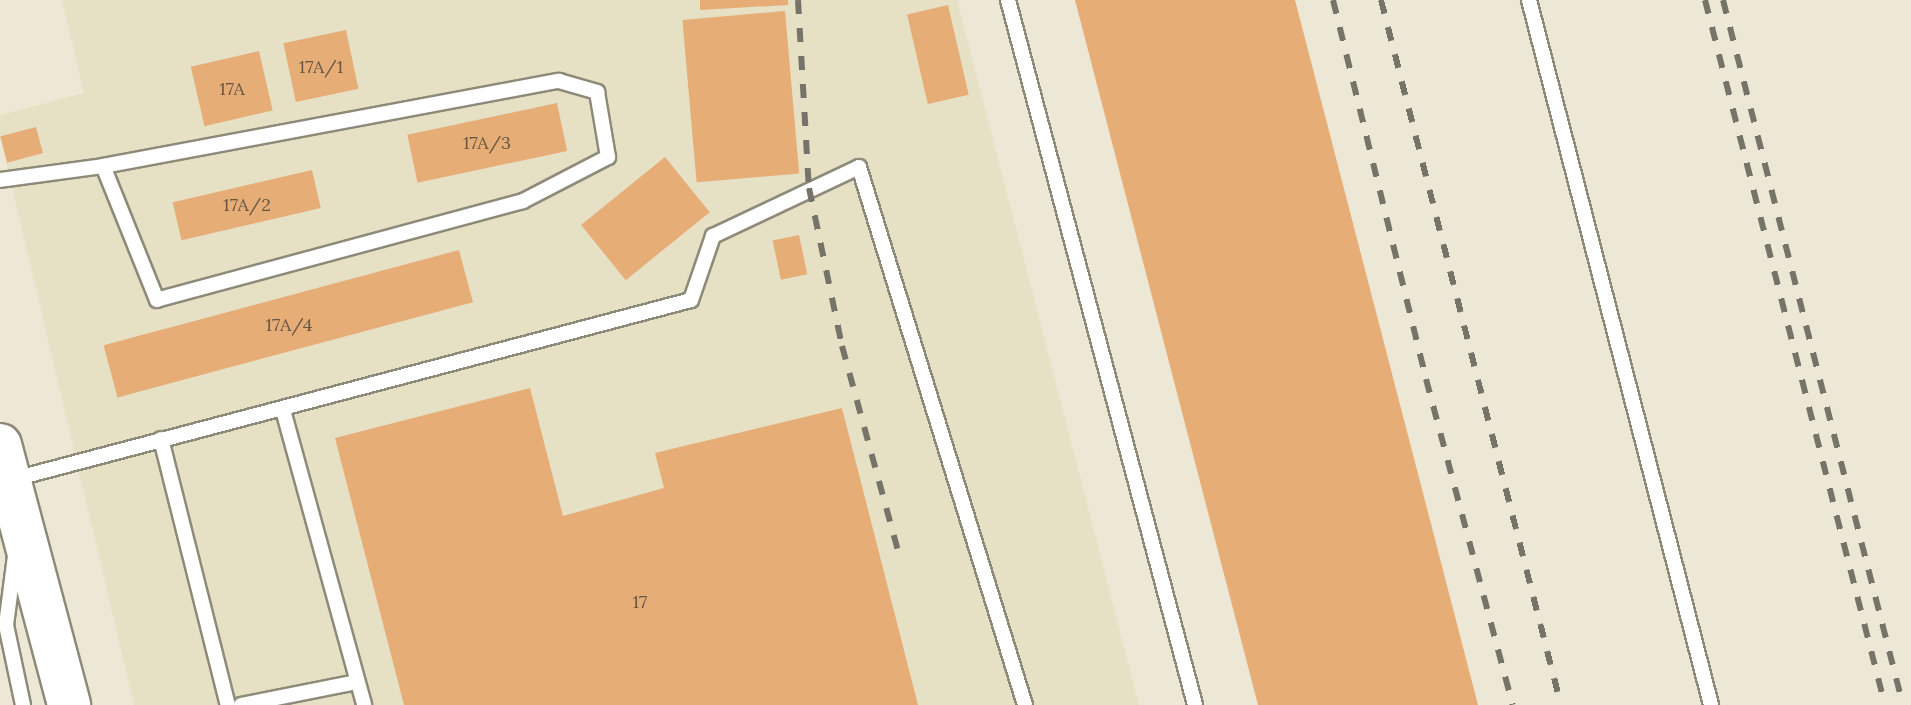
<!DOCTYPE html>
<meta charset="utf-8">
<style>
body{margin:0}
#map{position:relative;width:1911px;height:705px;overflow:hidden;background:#ece8d5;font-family:Lora,serif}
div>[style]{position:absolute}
.built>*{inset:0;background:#e6e0c5}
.building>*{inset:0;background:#e6ad77;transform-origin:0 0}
.roads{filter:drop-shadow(2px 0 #8e8a79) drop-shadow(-2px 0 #8e8a79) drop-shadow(0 2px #8e8a79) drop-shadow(0 -2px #8e8a79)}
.lane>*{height:14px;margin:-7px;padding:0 7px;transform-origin:7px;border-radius:7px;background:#fff}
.primary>*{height:42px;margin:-21px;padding:0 21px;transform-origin:21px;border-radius:21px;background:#fff}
.rail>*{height:6px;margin-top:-3px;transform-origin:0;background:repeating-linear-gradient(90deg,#767368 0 14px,transparent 0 28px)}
span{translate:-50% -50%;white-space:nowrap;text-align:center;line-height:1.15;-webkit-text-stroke:8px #f9f5e2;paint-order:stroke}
.number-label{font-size:18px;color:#665643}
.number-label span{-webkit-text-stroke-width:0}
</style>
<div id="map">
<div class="built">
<i style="clip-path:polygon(62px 0,957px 0,1139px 705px,134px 705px,0 136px,0 115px,84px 93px)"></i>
</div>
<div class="building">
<i style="clip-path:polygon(700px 0,788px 0,788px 5px,700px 10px)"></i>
<i style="clip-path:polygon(1075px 0,1295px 0,1478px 705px,1258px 705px)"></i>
<i style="left:948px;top:5px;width:92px;height:42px;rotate:77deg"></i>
<i style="left:785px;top:11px;width:163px;height:103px;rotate:85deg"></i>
<i style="left:346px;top:30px;width:60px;height:64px;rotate:78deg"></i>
<i style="left:259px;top:51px;width:61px;height:70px;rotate:77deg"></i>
<i style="left:557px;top:103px;width:49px;height:153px;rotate:78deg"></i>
<i style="left:36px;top:127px;width:27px;height:37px;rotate:75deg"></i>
<i style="left:665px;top:157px;width:71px;height:108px;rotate:51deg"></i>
<i style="left:312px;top:170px;width:39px;height:143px;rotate:77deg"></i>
<i style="left:799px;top:235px;width:40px;height:27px;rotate:78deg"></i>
<i style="left:459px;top:250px;width:54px;height:368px;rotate:75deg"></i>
<i style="clip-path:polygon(530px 388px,563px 516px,664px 488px,655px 453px,842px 408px,918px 705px,404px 705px,335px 438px)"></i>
</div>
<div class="roads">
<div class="lane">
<i style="left:1008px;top:0;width:729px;rotate:75.14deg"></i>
<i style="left:1529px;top:0;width:728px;rotate:75.52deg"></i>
<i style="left:0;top:180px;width:104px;rotate:-7.7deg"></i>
<i style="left:103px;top:166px;width:464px;rotate:-10.6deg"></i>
<i style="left:559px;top:81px;width:40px;rotate:16deg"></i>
<i style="left:597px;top:92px;width:66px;rotate:80.4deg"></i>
<i style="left:608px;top:157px;width:96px;rotate:152.6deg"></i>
<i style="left:523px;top:201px;width:379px;rotate:164.9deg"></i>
<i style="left:157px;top:300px;width:144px;rotate:-111.9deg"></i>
<i style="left:283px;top:410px;width:306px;rotate:74.6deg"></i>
<i style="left:161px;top:439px;width:274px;rotate:75.9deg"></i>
<i style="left:14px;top:479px;width:700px;rotate:-14.81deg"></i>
<i style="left:691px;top:300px;width:68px;rotate:-71deg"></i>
<i style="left:713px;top:236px;width:161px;rotate:-25.3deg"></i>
<i style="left:859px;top:167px;width:563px;rotate:72.85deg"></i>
<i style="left:15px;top:556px;width:70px;rotate:97.4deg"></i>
<i style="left:6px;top:625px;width:82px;rotate:78deg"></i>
<i style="left:241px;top:705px;width:118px;rotate:-11.2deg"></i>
</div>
<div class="primary">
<i style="left:0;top:445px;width:269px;rotate:75.1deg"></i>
</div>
</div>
<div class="rail">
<i style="left:798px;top:0;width:188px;rotate:86.7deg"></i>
<i style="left:809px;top:188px;width:161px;rotate:78.2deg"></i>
<i style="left:842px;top:346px;width:220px;rotate:74.7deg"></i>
<i style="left:1333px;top:0;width:390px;rotate:76.2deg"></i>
<i style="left:1426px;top:379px;width:337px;rotate:75.1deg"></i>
<i style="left:1381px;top:0;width:728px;rotate:75.68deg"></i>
<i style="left:1705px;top:0;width:728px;rotate:75.68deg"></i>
<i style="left:1723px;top:0;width:728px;rotate:75.68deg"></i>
</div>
<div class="number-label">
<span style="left:321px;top:67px">17А/1</span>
<span style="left:232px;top:89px">17А</span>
<span style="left:487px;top:143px">17А/3</span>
<span style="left:247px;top:205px">17А/2</span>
<span style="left:289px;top:325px">17А/4</span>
<span style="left:640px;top:602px">17</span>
</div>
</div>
